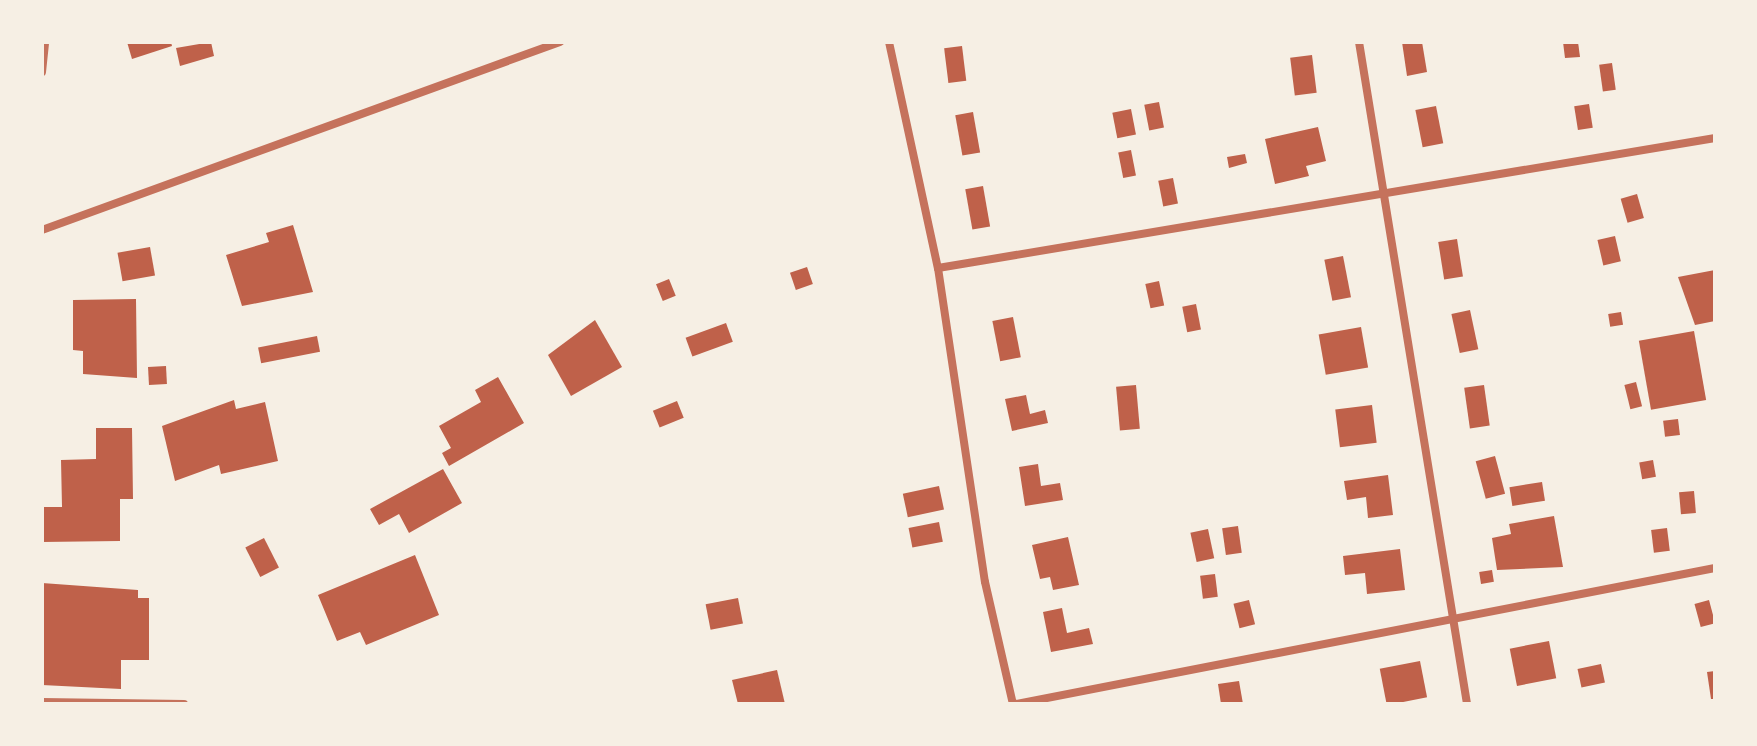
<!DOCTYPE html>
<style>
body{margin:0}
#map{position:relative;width:1757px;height:746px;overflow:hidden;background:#f6efe4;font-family:"Public Sans",sans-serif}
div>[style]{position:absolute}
.building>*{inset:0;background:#bf614a;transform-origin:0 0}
.minor>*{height:8px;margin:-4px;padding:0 4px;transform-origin:4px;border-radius:4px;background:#c5725c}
span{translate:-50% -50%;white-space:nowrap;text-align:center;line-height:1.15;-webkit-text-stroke:7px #f6efe4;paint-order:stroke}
.frame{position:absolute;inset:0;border:44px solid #f6efe4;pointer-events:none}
</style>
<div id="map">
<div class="building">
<i style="clip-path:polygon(127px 42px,171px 42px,172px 46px,132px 59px)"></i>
<i style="clip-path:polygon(211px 42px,214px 56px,180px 66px,176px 48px)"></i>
<i style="clip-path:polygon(1402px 42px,1422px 42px,1427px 72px,1407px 76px)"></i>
<i style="clip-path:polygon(1563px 42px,1578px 42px,1580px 57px,1565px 58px)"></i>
<i style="left:962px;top:46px;width:35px;height:18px;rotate:83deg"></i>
<i style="left:1312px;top:55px;width:38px;height:22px;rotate:83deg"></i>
<i style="left:1612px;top:63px;width:27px;height:13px;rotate:82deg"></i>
<i style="left:1159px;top:102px;width:26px;height:15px;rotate:79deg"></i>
<i style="left:1589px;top:104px;width:24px;height:15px;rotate:81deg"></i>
<i style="left:1436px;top:106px;width:38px;height:21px;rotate:79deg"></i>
<i style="left:1131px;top:109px;width:26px;height:19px;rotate:79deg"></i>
<i style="left:973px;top:112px;width:41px;height:18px;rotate:80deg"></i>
<i style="clip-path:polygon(1318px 127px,1326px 161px,1306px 166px,1309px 176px,1275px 184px,1265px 139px)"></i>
<i style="left:1131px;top:150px;width:26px;height:13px;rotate:79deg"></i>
<i style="clip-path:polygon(1245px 154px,1247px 163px,1229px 168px,1227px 157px)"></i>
<i style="left:1173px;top:178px;width:26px;height:15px;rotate:79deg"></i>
<i style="left:983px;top:186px;width:41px;height:18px;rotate:80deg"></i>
<i style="left:1637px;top:194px;width:25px;height:17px;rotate:74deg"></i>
<i style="clip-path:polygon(293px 225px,313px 292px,242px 306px,226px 255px,269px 242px,266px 233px)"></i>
<i style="left:1615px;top:236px;width:26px;height:18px;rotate:77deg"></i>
<i style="left:1457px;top:239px;width:38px;height:19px;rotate:81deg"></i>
<i style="left:150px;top:247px;width:29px;height:33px;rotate:80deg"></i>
<i style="left:1343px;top:256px;width:42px;height:19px;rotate:79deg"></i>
<i style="left:807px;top:267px;width:18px;height:18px;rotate:71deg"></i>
<i style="clip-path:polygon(1715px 270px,1715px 321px,1695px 325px,1678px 277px)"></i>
<i style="left:669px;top:279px;width:18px;height:14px;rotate:68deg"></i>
<i style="left:1159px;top:281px;width:25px;height:14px;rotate:78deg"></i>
<i style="clip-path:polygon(136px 299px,137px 378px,83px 374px,83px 351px,73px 350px,73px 300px)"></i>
<i style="left:1196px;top:304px;width:26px;height:14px;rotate:79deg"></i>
<i style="left:1470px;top:310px;width:40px;height:19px;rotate:78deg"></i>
<i style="left:1621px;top:312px;width:13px;height:13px;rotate:81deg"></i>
<i style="left:1013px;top:317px;width:41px;height:21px;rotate:79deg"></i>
<i style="clip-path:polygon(595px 320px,622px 367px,571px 396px,548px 355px)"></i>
<i style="left:726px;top:323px;width:20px;height:43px;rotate:70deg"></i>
<i style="left:1361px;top:327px;width:41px;height:43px;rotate:80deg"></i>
<i style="left:1694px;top:331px;width:70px;height:56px;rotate:80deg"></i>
<i style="left:317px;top:336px;width:16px;height:60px;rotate:79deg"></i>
<i style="left:166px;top:366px;width:18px;height:18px;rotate:87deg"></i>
<i style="clip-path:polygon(498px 377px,524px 423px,449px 466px,442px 453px,451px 448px,439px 426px,481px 402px,475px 390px)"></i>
<i style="left:1636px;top:382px;width:25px;height:12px;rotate:76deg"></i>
<i style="left:1136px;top:385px;width:44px;height:20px;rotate:85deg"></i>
<i style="left:1484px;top:385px;width:41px;height:20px;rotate:82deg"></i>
<i style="clip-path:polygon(1026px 395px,1030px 414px,1045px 410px,1048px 423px,1012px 431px,1005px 399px)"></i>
<i style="clip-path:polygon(234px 400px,236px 409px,265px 402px,278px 461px,221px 474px,219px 465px,175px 481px,162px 426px)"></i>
<i style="left:677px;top:401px;width:18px;height:26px;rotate:68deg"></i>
<i style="left:1372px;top:405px;width:38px;height:37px;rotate:83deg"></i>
<i style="left:1678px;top:419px;width:16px;height:15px;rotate:83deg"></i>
<i style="clip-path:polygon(96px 428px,132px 428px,133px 499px,120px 499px,120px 541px,42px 542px,42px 507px,62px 507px,61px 460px,96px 459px)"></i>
<i style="left:1495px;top:456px;width:39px;height:20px;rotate:75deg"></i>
<i style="left:1653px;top:460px;width:17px;height:14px;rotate:80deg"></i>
<i style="clip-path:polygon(1038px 464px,1041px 486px,1060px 483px,1063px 500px,1025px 506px,1019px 467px)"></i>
<i style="clip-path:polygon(443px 469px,462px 503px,409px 533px,399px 514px,379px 525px,370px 509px)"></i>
<i style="clip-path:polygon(1388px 475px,1393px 515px,1368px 518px,1366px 497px,1347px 500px,1344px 481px)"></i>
<i style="left:1542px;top:482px;width:19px;height:33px;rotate:81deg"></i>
<i style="left:939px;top:486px;width:24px;height:37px;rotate:78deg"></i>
<i style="left:1694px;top:491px;width:22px;height:15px;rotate:85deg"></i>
<i style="clip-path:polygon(1554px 516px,1563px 567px,1497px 570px,1492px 538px,1511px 534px,1509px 524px)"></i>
<i style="left:939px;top:522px;width:20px;height:31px;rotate:79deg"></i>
<i style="left:1238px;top:526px;width:27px;height:16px;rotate:82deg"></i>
<i style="left:1667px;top:528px;width:23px;height:16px;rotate:83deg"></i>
<i style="left:1208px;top:529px;width:30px;height:18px;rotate:78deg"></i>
<i style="clip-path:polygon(1068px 537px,1079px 585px,1053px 590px,1050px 577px,1040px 579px,1032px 545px)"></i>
<i style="left:264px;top:538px;width:33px;height:21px;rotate:63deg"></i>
<i style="clip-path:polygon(1400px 549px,1405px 590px,1367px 594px,1365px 573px,1345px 575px,1343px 556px)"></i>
<i style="clip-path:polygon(415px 555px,439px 615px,366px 645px,360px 632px,337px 641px,318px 595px)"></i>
<i style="left:1492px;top:570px;width:12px;height:13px;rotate:81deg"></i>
<i style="left:1215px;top:574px;width:23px;height:15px;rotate:83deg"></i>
<i style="clip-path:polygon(42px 583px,138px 590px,138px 598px,149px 598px,149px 660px,121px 660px,121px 689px,42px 685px)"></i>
<i style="left:738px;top:598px;width:26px;height:33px;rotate:79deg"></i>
<i style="left:1249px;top:600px;width:25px;height:16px;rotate:76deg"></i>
<i style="left:1709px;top:600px;width:24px;height:15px;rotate:75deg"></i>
<i style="clip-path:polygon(1062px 608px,1067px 633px,1089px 628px,1093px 644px,1051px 652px,1043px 612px)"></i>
<i style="left:1549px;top:641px;width:38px;height:40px;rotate:79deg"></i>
<i style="left:1420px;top:661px;width:37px;height:41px;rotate:79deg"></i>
<i style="left:1601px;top:664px;width:19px;height:24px;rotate:78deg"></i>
<i style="clip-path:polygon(777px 670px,785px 704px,738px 704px,732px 680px)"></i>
<i style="clip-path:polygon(1715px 671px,1715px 699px,1711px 699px,1707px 672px)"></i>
<i style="clip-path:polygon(1239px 681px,1243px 704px,1221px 704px,1218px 684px)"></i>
</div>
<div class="minor">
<i style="left:889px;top:42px;width:231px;rotate:77.8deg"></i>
<i style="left:938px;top:268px;width:317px;rotate:81.5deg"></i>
<i style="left:985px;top:582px;width:125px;rotate:77.1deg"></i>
<i style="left:1359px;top:42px;width:671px;rotate:80.73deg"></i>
<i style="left:42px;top:72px;width:30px;rotate:-84deg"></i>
<i style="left:42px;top:230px;width:551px;rotate:-19.95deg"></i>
<i style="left:938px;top:268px;width:788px;rotate:-9.5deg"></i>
<i style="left:42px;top:702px;width:142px;rotate:0.8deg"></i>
<i style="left:1016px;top:704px;width:712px;rotate:-11.01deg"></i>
</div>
<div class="frame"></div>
</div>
